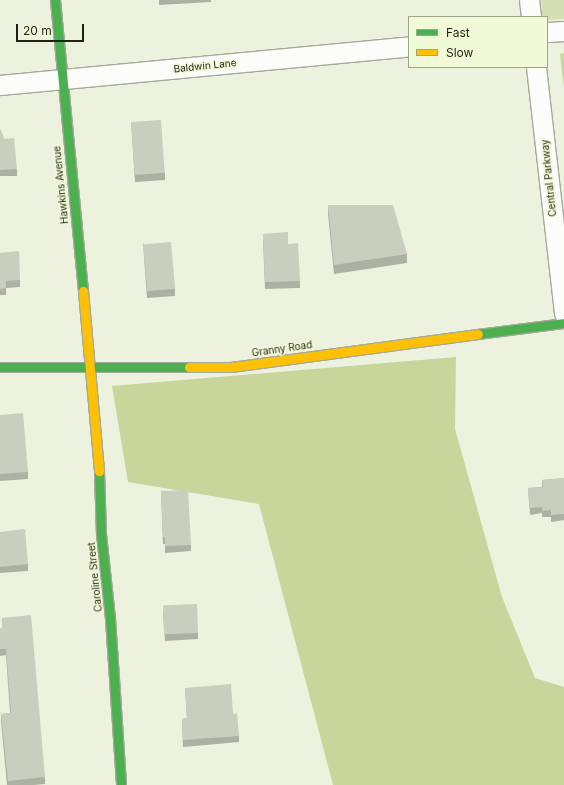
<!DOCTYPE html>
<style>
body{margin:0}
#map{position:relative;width:564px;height:785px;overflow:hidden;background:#edf2de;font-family:Inter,sans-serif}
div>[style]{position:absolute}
.green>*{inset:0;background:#d4dfb4}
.forest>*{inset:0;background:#c9d69b}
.roads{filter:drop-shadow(1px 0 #a5a999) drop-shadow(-1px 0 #a5a999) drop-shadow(0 1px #a5a999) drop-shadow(0 -1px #a5a999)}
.street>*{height:19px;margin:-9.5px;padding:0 9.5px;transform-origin:9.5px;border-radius:9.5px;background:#fcfdfa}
.fast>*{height:9px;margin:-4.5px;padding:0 4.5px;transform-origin:4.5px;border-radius:4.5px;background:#4caf50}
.slow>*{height:9px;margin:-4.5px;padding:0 4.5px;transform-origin:4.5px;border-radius:4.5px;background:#ffc107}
.wall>*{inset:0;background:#adb1a3}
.building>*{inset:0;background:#c9cebe;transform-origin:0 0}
span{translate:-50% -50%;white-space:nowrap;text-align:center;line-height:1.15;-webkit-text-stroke:3px #f1fad6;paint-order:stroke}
.street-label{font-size:10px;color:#1e2214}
.legend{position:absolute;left:408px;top:16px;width:140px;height:52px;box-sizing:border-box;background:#f1fad6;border:1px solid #9da488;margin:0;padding:5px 7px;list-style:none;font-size:12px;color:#1e2214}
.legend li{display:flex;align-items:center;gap:8px;height:20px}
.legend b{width:20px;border:1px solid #9da488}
.scale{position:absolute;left:16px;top:24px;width:68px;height:18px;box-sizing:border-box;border:2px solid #1e2214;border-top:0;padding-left:5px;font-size:12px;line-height:14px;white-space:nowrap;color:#1e2214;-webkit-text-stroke:3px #f1fad6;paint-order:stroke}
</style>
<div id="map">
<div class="green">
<i style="clip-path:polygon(541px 0,564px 0,564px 19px,547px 20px,547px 17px,542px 17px)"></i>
</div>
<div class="forest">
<i style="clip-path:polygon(564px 53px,564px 89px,560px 54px)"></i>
<i style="clip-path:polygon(456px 357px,455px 429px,502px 597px,535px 678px,564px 687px,564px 785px,333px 785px,259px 504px,128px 482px,112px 386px)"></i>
</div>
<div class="roads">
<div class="street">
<i style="left:529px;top:0;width:17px;rotate:83deg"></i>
<i style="left:547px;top:32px;width:17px;rotate:-3deg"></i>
<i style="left:536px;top:67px;width:248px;rotate:83.5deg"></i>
<i style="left:0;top:85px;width:411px;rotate:-5.4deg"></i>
</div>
<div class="fast">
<i style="left:55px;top:0;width:292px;rotate:84.5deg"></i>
<i style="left:478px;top:334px;width:87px;rotate:-7.3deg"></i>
<i style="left:0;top:367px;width:189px"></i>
<i style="left:99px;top:471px;width:63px;rotate:88.2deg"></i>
<i style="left:101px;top:534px;width:84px;rotate:83.9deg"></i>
<i style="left:110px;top:618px;width:167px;rotate:86.2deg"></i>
</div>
<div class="slow">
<i style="left:83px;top:291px;width:181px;rotate:84.9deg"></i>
<i style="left:189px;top:367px;width:42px"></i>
<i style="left:231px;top:367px;width:249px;rotate:-7.6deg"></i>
</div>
</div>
<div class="wall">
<i style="clip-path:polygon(159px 0,211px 0,211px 2px,159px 5px)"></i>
<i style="clip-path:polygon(131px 122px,165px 173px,165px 180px,135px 182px)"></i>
<i style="clip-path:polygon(0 129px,17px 169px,17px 176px,0 176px)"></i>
<i style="clip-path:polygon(328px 205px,407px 254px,407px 263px,334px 274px,328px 214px)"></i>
<i style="clip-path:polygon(263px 240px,288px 244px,300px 281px,300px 288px,265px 289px)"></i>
<i style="clip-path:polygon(143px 243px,175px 289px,175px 296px,147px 298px)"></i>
<i style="clip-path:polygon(0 253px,20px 280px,20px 287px,6px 288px,6px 295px,0 295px)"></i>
<i style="clip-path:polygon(0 415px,28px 472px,28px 479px,0 481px)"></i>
<i style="clip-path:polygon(564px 478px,564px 520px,551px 522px,551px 517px,542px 517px,542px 513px,530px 515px,528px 488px,542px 487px,542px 480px)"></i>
<i style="clip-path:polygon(161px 491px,191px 545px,191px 551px,165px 553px,165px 544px,163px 544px)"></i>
<i style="clip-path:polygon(0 532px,28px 564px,28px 571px,0 573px)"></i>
<i style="clip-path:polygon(163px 612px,198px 633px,198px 639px,165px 641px)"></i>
<i style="clip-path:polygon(2px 618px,45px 777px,45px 784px,34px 785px,7px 785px,1px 721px,1px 714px,10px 713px,6px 655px,0 656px,0 629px,2px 628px)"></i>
<i style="clip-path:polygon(185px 688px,233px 714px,239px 736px,239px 742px,183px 747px,182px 719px,187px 718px)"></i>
</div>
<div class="building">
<i style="left:161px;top:120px;width:53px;height:30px;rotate:86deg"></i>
<i style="clip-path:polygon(0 129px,4px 139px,14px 138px,17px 169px,0 170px)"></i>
<i style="clip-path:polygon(328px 205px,393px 205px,407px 254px,334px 265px)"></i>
<i style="clip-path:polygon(288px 232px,288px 244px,298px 243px,300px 281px,265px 282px,263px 234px)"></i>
<i style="left:171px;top:242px;width:47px;height:28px;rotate:85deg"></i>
<i style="clip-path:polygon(19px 251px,20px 280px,6px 281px,6px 288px,0 289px,0 253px)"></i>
<i style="clip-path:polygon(23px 413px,28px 472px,0 474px,0 415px)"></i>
<i style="clip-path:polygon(564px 478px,564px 514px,551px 515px,551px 510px,542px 511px,542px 507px,530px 508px,528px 488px,543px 487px,542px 480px)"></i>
<i style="clip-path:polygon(188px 490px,191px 545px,165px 546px,165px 537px,163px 537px,161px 491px)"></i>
<i style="clip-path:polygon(25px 529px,28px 564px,0 567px,0 532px)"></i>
<i style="left:197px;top:604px;width:29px;height:34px;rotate:88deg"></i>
<i style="clip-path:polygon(31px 615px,45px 777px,8px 781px,1px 714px,11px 713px,6px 649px,0 649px,0 629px,2px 628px,2px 618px)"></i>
<i style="clip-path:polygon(231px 684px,233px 714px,237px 713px,239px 736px,183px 740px,182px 719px,187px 718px,185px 688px)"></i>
</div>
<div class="street-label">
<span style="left:205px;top:66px;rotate:-6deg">Baldwin Lane</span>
<span style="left:549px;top:178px;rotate:-96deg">Central Parkway</span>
<span style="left:61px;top:185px;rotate:-96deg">Hawkins Avenue</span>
<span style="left:282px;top:349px;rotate:-8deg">Granny Road</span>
<span style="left:95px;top:577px;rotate:-96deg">Caroline Street</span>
</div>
<ul class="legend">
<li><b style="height:5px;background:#4caf50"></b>Fast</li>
<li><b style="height:5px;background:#ffc107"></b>Slow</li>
</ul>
<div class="scale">20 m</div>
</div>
